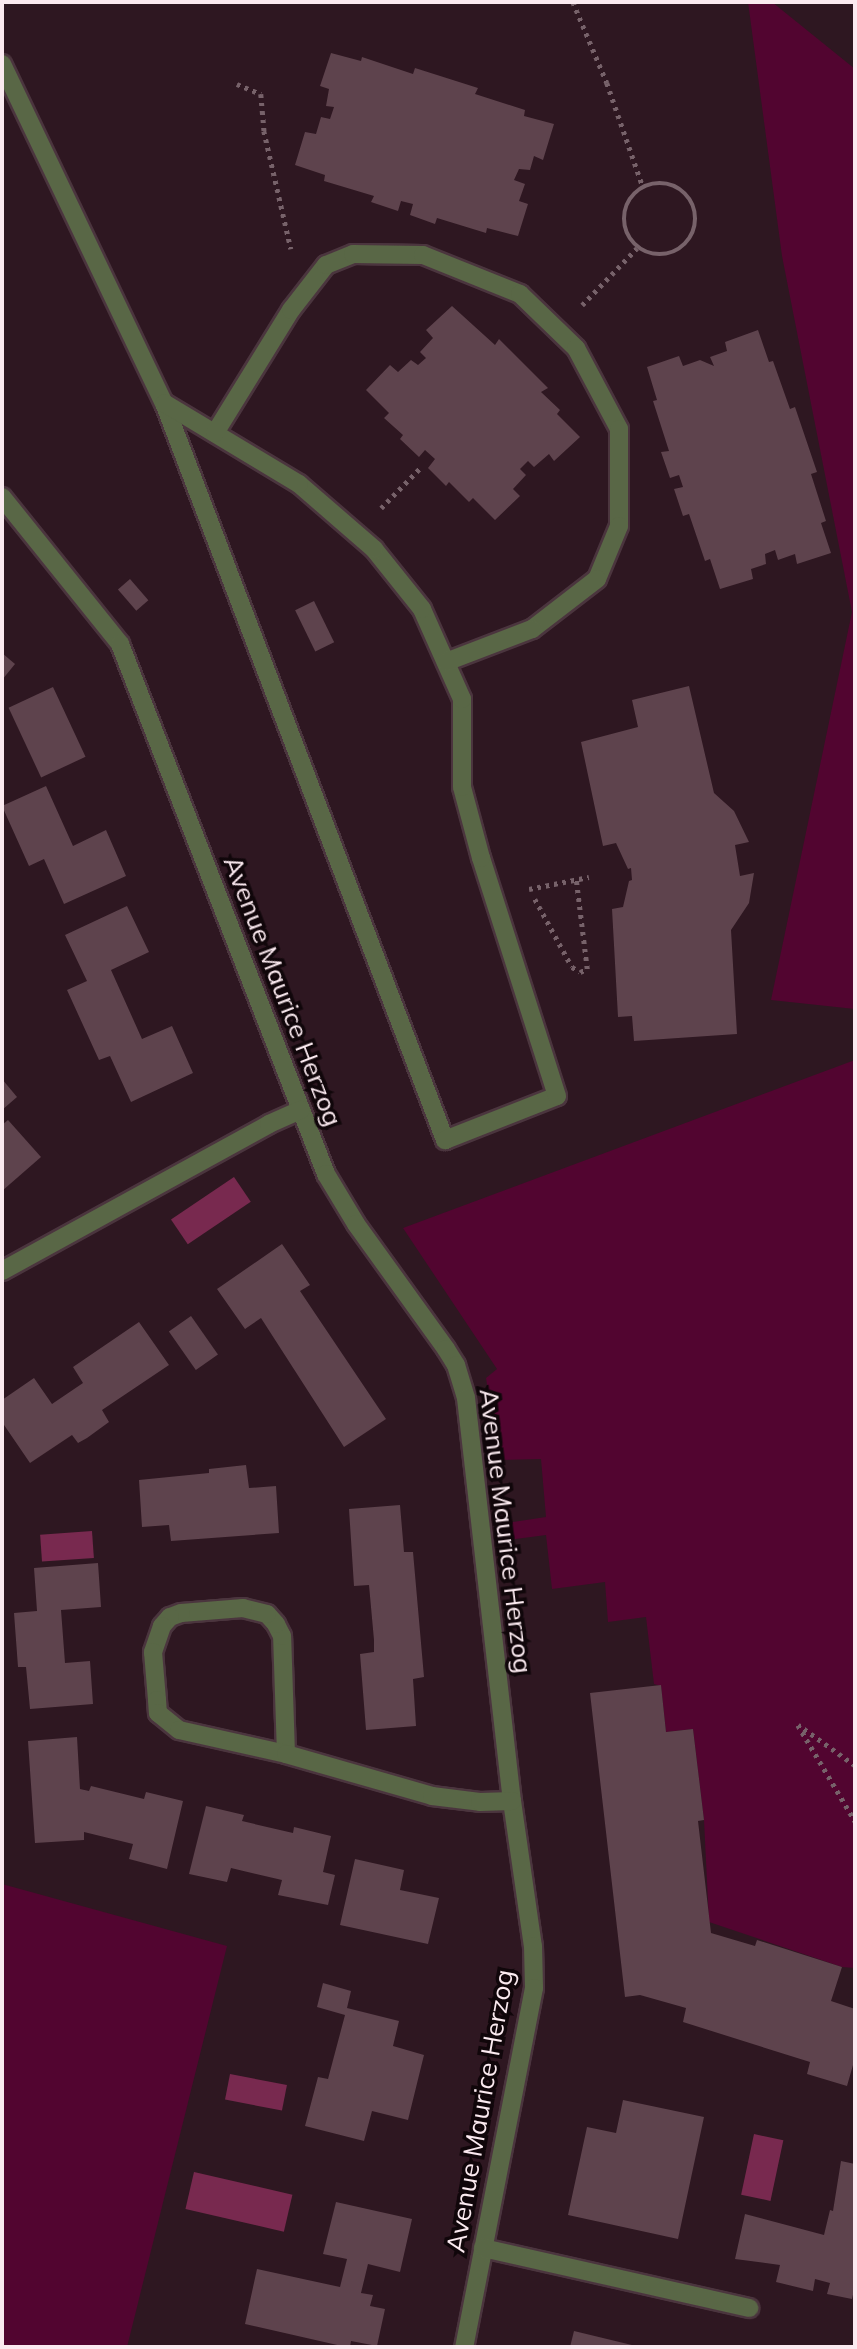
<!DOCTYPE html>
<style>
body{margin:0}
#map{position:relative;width:857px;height:2349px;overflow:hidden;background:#2e1721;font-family:Mulish,sans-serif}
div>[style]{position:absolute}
.green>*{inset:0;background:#520530}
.water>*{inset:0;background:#78294f;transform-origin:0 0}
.building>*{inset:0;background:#5e434d;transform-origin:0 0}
.path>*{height:4.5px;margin-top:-2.25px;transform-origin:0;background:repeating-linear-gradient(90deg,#77626a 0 3.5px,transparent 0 8.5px)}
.path>.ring{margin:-2.25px;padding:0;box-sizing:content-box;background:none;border:4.5px solid #77626a;border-radius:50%}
.roads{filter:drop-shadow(2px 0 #4b353e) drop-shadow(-2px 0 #4b353e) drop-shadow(0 2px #4b353e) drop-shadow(0 -2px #4b353e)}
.minor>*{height:18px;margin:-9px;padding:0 9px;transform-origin:9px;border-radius:9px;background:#596746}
span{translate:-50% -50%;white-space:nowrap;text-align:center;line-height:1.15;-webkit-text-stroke:7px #10060a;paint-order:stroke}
.street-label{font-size:26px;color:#fbeaf0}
.frame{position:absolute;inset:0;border:4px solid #fbeaf0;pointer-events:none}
</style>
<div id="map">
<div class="green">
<i style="clip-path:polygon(748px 2px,772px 2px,855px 69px,855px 1009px,771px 1000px,852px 612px,782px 256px)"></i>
<i style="clip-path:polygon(855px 1060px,855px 1968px,842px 1967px,709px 1922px,704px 1820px,693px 1729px,666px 1732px,661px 1686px,654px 1684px,646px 1617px,608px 1622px,605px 1582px,552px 1589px,546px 1535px,508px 1540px,506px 1523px,546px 1517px,541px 1459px,499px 1460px,486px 1378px,497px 1369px,403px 1228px)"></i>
<i style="clip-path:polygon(2px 1884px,227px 1946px,127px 2347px,2px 2347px)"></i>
</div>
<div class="water">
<i style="left:234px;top:1177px;width:30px;height:76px;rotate:56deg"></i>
<i style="left:92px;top:1531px;width:27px;height:52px;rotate:86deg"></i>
<i style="left:230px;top:2074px;width:58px;height:26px;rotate:11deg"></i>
<i style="left:754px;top:2134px;width:30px;height:62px;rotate:12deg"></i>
<i style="left:194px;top:2172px;width:101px;height:38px;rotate:13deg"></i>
</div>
<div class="building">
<i style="clip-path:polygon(331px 53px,361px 61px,362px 57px,413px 74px,415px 68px,478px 88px,475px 94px,525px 110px,524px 116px,554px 124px,543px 160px,534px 156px,530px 170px,519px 169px,514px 180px,525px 184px,519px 201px,528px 204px,518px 236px,487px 228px,486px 233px,437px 218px,435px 224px,410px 215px,413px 204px,401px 201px,398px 211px,371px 202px,374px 196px,324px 181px,325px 175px,295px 165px,305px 132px,316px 134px,321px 117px,330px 119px,334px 107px,326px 106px,329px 89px,320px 86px)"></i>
<i style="clip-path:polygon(452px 306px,495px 345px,499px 339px,548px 388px,541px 392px,560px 410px,557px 414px,580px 437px,554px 461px,549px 454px,534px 467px,528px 461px,520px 469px,526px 475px,513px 489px,520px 496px,495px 520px,473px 498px,469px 502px,449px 482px,446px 486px,428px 468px,435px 459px,425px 450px,419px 457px,400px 439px,403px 435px,384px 418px,389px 413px,366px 390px,390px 365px,398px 372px,411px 360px,418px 365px,426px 358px,420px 352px,433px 338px,426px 330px)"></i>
<i style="clip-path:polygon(758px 330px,769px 362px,773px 361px,790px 409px,795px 407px,817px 472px,811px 474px,826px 521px,821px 523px,831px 553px,797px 564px,795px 554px,778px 560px,775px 550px,765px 554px,766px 564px,751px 569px,753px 579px,720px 589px,710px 559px,705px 561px,689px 514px,683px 516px,674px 489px,683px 487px,679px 475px,670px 478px,661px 452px,669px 451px,653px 401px,657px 400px,647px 367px,679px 356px,683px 366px,700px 360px,714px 366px,710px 357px,727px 351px,725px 342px)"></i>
<i style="left:130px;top:579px;width:28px;height:16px;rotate:49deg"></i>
<i style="left:314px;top:601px;width:46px;height:21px;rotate:64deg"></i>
<i style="clip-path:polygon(2px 653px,15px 664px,2px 680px)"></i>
<i style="clip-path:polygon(689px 686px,714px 793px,734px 811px,749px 842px,735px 845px,740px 876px,754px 873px,749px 903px,731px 930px,737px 1034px,634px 1041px,632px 1016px,618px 1017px,612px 909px,623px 907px,629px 881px,632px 880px,631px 868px,628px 869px,616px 843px,603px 846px,581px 742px,638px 727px,632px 700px)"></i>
<i style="left:53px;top:687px;width:77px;height:49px;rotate:65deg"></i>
<i style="clip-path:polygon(46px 786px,73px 846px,106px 830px,126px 876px,64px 904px,44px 859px,29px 866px,2px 806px)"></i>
<i style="clip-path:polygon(127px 906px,149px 952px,111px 970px,142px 1039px,172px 1026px,193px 1073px,131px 1102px,110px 1056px,99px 1060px,67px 990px,87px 981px,65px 935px)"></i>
<i style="clip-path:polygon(2px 1079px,17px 1097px,2px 1110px)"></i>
<i style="clip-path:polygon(8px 1120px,41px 1157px,2px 1191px,2px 1125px)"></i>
<i style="clip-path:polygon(282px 1244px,310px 1285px,300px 1291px,386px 1419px,344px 1447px,261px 1318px,245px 1329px,217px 1289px)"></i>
<i style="left:191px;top:1316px;width:47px;height:27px;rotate:55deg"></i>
<i style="clip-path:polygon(139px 1322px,169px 1365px,102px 1410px,109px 1422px,87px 1438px,78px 1443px,72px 1435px,30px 1463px,2px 1422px,2px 1400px,34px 1378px,52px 1404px,83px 1383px,73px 1367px)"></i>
<i style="clip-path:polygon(246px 1465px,249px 1488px,276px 1486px,279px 1533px,171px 1541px,169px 1525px,142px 1527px,139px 1480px,209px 1473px,209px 1469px)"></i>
<i style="clip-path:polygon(400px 1505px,404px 1552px,413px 1552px,424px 1677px,413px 1679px,416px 1726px,366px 1730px,360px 1654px,374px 1652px,374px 1640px,369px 1585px,354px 1586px,349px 1509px)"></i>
<i style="clip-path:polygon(98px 1563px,101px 1607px,61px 1610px,65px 1663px,90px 1661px,93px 1704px,30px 1709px,26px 1667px,18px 1667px,14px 1613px,37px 1611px,34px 1568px)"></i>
<i style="clip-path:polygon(661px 1685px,666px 1732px,693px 1729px,704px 1820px,698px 1821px,711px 1933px,755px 1946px,757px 1940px,842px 1967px,831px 2001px,855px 2009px,855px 2058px,847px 2086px,807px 2074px,810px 2062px,683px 2022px,686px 2008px,640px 1995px,625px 1997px,590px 1693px)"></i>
<i style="clip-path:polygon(77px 1737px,80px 1789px,89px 1791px,91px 1786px,144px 1799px,146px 1792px,183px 1801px,167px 1869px,129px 1859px,133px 1844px,84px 1832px,84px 1840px,35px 1843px,28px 1741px)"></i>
<i style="clip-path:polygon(206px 1806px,244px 1815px,242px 1821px,267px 1827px,293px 1833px,294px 1827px,331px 1836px,323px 1872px,335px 1875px,328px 1905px,278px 1895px,282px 1880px,231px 1868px,227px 1882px,189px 1874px)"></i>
<i style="clip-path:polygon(355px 1859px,404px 1870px,400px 1890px,439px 1898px,428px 1944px,340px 1925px)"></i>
<i style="clip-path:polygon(323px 1983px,351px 1991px,347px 2008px,399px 2021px,393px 2046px,424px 2055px,408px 2120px,372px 2111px,364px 2141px,305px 2126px,318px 2077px,328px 2079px,345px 2015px,317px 2007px)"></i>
<i style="clip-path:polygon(623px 2100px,704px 2117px,678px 2239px,568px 2215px,587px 2127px,616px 2133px)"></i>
<i style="clip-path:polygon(841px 2161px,855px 2164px,855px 2286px,852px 2299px,827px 2294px,830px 2283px,815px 2279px,813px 2291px,776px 2282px,780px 2265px,735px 2259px,745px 2214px,824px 2235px,830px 2210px,833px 2211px)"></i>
<i style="clip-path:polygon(336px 2202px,412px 2219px,400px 2272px,368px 2264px,361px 2293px,373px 2295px,370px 2306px,385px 2309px,377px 2346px,351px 2341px,350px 2347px,346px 2347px,245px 2324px,257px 2269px,340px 2287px,347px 2259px,323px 2254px)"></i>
<i style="clip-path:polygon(574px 2331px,636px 2346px,636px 2347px,570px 2347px)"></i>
</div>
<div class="path">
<i style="left:573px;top:2px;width:88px;rotate:67.2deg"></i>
<i style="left:607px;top:83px;width:110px;rotate:70.9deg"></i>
<i style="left:237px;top:84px;width:26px;rotate:23deg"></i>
<i style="left:261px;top:94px;width:37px;rotate:85deg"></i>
<i style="left:264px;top:131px;width:121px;rotate:77.1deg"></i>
<i class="ring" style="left:624px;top:183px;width:67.5px;height:67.5px"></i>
<i style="left:582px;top:305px;width:79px;rotate:-46deg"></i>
<i style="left:381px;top:508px;width:57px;rotate:-45.7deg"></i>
<i style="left:529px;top:889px;width:61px;rotate:-11.3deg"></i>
<i style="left:535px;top:899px;width:77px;rotate:61.4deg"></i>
<i style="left:572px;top:967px;width:9px;rotate:32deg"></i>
<i style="left:580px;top:972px;width:8px;rotate:-23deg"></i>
<i style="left:587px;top:969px;width:90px;rotate:-97deg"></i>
<i style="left:855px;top:1766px;width:70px;rotate:-144.3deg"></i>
<i style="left:798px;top:1725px;width:112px;rotate:59.3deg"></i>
</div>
<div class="roads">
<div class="minor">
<i style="left:2px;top:64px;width:376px;rotate:64.5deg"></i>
<i style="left:164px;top:403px;width:789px;rotate:69.13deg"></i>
<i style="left:445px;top:1140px;width:120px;rotate:-21.4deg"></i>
<i style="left:557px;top:1096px;width:250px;rotate:-107.7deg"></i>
<i style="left:481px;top:858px;width:73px;rotate:-105deg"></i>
<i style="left:462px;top:787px;width:88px;rotate:-90deg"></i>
<i style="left:462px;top:699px;width:98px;rotate:-114deg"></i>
<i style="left:422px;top:609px;width:77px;rotate:-128.7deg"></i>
<i style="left:374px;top:549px;width:99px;rotate:-139.1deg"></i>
<i style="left:299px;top:484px;width:157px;rotate:-149deg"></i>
<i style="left:215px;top:433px;width:145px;rotate:-58.3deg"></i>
<i style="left:291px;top:310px;width:57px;rotate:-52.1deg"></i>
<i style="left:326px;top:265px;width:29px;rotate:-22deg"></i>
<i style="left:353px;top:254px;width:70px;rotate:0.8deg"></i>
<i style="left:423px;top:255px;width:105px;rotate:21.9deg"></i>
<i style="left:520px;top:294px;width:78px;rotate:44deg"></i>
<i style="left:576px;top:348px;width:92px;rotate:62deg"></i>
<i style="left:619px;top:429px;width:97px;rotate:90deg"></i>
<i style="left:619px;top:526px;width:57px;rotate:112.5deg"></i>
<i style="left:597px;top:579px;width:82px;rotate:142.4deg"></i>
<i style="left:532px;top:629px;width:92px;rotate:159deg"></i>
<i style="left:2px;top:497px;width:189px;rotate:51.2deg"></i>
<i style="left:120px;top:644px;width:569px;rotate:68.76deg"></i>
<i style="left:326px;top:1174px;width:58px;rotate:59deg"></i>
<i style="left:356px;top:1224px;width:154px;rotate:54.2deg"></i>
<i style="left:446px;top:1349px;width:19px;rotate:58deg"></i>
<i style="left:456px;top:1365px;width:34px;rotate:73deg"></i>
<i style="left:466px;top:1398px;width:406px;rotate:83.5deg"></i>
<i style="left:512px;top:1801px;width:147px;rotate:81.8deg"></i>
<i style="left:533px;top:1946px;width:42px;rotate:88.6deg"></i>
<i style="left:534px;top:1988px;width:366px;rotate:101deg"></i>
<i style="left:2px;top:1271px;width:305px;rotate:-28.8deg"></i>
<i style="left:269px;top:1124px;width:35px;rotate:-24deg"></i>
<i style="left:286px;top:1754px;width:118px;rotate:-91.9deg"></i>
<i style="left:282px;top:1636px;width:13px;rotate:-117deg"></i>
<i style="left:276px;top:1624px;width:13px;rotate:-132deg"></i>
<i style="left:267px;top:1614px;width:25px;rotate:-166deg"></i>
<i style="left:243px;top:1608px;width:62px;rotate:175.4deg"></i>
<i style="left:181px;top:1613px;width:12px;rotate:160deg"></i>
<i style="left:170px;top:1617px;width:12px;rotate:132deg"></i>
<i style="left:162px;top:1626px;width:28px;rotate:109deg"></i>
<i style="left:153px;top:1652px;width:48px;rotate:85.2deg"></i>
<i style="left:157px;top:1700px;width:13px;rotate:86deg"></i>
<i style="left:158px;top:1713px;width:27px;rotate:39deg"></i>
<i style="left:179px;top:1730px;width:110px;rotate:12.6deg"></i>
<i style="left:286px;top:1754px;width:152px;rotate:16deg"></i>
<i style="left:432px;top:1796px;width:48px;rotate:7.1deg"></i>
<i style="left:480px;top:1802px;width:32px;rotate:-2deg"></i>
<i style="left:483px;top:2248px;width:273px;rotate:12.7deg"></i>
</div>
</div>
<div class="street-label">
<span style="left:283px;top:991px;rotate:69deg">Avenue Maurice Herzog</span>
<span style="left:506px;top:1531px;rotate:83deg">Avenue Maurice Herzog</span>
<span style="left:480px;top:2111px;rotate:-80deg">Avenue Maurice Herzog</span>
</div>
<div class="frame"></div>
</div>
